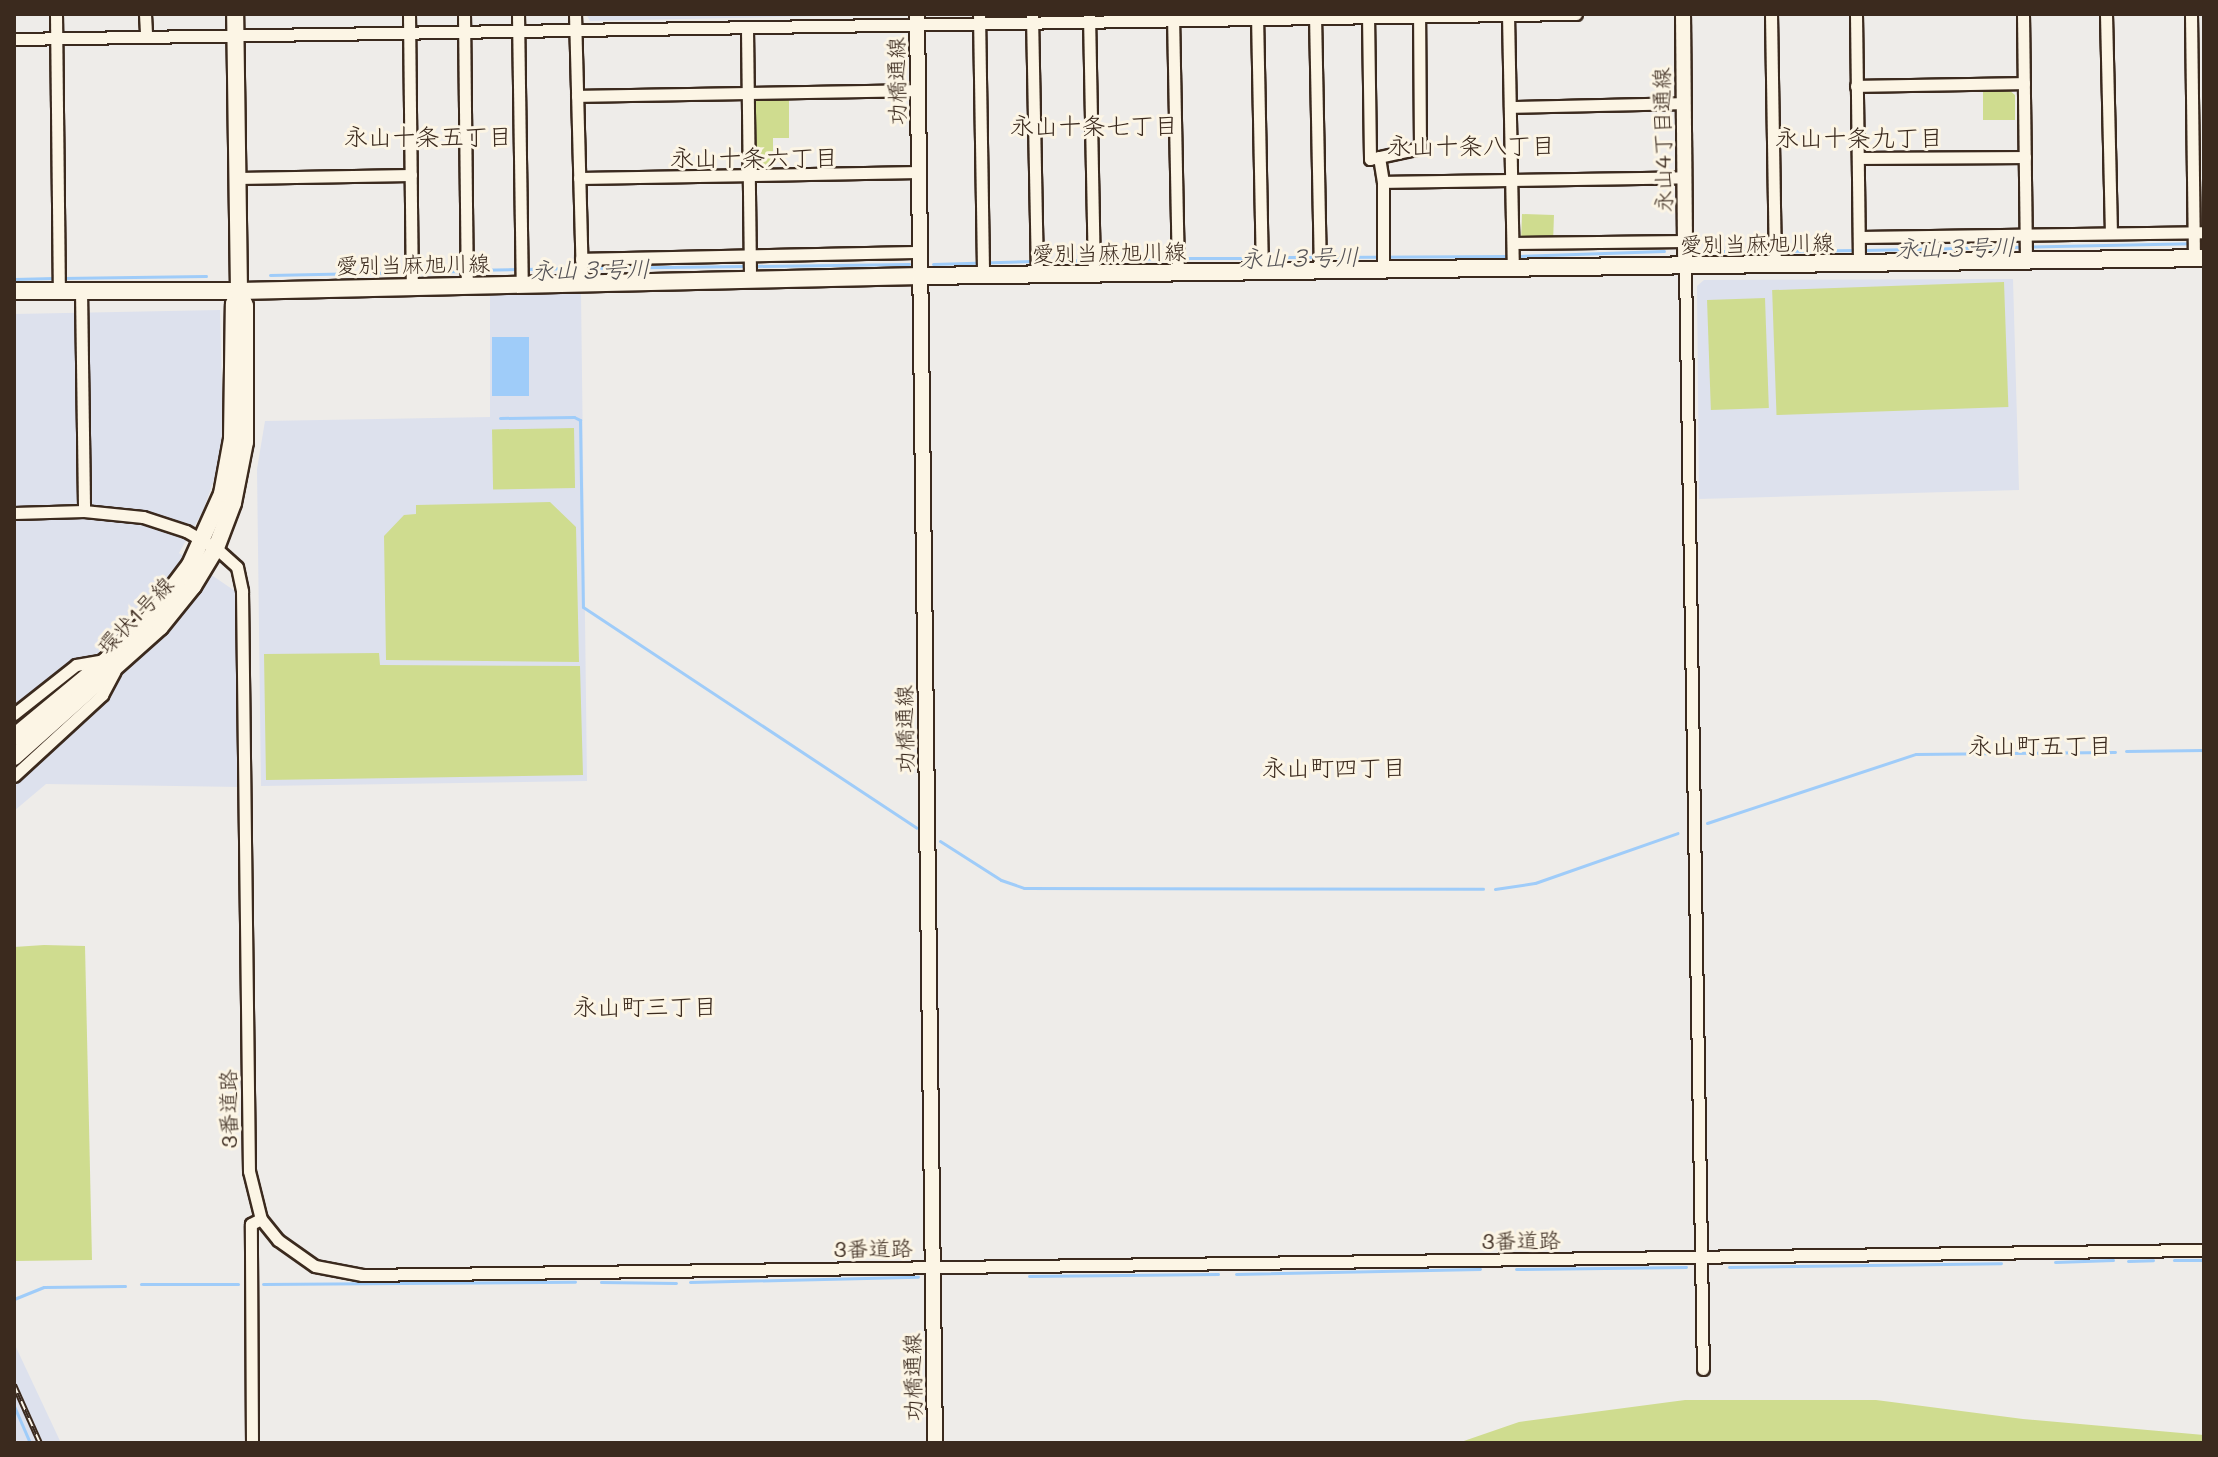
<!DOCTYPE html>
<meta charset="utf-8">
<style>
body{margin:0}
#map{position:relative;width:2218px;height:1457px;overflow:hidden;background:#eeece9;font-family:Mali,"Klee One",sans-serif}
div>[style]{position:absolute}
.built>*{inset:0;background:#dde1ed}
.green>*{inset:0;background:#cfdc8f;transform-origin:0 0}
.water>*{inset:0;background:#9fccf9;transform-origin:0 0}
.stream>*{height:3px;margin:-1.5px;padding:0 1.5px;transform-origin:1.5px;border-radius:1.5px;background:#9fccf9}
.roads{filter:drop-shadow(2px 0 #3b2a1e) drop-shadow(-2px 0 #3b2a1e) drop-shadow(0 2px #3b2a1e) drop-shadow(0 -2px #3b2a1e)}
.minor>*{height:11px;margin:-5.5px;padding:0 5.5px;transform-origin:5.5px;border-radius:5.5px;background:#fcf5e5}
.tertiary>*{height:14px;margin:-7px;padding:0 7px;transform-origin:7px;border-radius:7px;background:#fcf5e5}
.primary>*{height:16px;margin:-8px;padding:0 8px;transform-origin:8px;border-radius:8px;background:#fcf5e5}
.rail>*{height:6px;margin-top:-3px;transform-origin:0;background:repeating-linear-gradient(90deg,#fcf5e5 0 9px,#3b2a1e 0 18px);box-sizing:border-box;border-block:2px solid #3b2a1e}
span{translate:-50% -50%;white-space:nowrap;text-align:center;line-height:1.15;-webkit-text-stroke:6px #fcf5e5;paint-order:stroke}
.street-label{font-size:22px;color:#3b2a1e}
.neighbourhood-label{font-size:24px;color:#3b2a1e}
.water-label{font-size:24px;color:#545255;font-style:italic}
.frame{position:absolute;inset:0;border:16px solid #3b2a1e;pointer-events:none}
</style>
<div id="map">
<div class="built">
<i style="clip-path:polygon(586px 14px,907px 14px,590px 21px)"></i>
<i style="clip-path:polygon(2013px 279px,2019px 490px,1699px 499px,1697px 286px,1704px 280px)"></i>
<i style="clip-path:polygon(581px 293px,587px 781px,261px 786px,257px 469px,265px 421px,490px 417px,490px 294px)"></i>
<i style="clip-path:polygon(220px 310px,223px 431px,216px 474px,203px 511px,179px 553px,235px 591px,241px 787px,46px 784px,14px 811px,14px 314px)"></i>
<i style="clip-path:polygon(14px 1343px,61px 1443px,14px 1443px)"></i>
</div>
<div class="green">
<i style="clip-path:polygon(1983px 90px,2009px 90px,2015px 95px,2015px 120px,1983px 120px)"></i>
<i style="clip-path:polygon(755px 99px,789px 99px,789px 138px,773px 138px,773px 169px,755px 169px)"></i>
<i style="left:1522px;top:214px;width:32px;height:24px;rotate:2deg"></i>
<i style="left:2004px;top:282px;width:125px;height:232px;rotate:88deg"></i>
<i style="left:1765px;top:298px;width:110px;height:58px;rotate:88deg"></i>
<i style="left:574px;top:428px;width:60px;height:82px;rotate:89deg"></i>
<i style="clip-path:polygon(550px 502px,576px 527px,579px 662px,386px 660px,384px 536px,404px 515px,416px 514px,416px 505px)"></i>
<i style="clip-path:polygon(379px 653px,380px 665px,580px 666px,583px 775px,266px 780px,264px 654px)"></i>
<i style="clip-path:polygon(44px 945px,85px 946px,92px 1260px,14px 1261px,14px 947px)"></i>
<i style="clip-path:polygon(1685px 1400px,1876px 1400px,2023px 1419px,2204px 1435px,2204px 1443px,1458px 1443px,1519px 1422px)"></i>
</div>
<div class="water">
<i style="left:492px;top:337px;width:37px;height:59px"></i>
</div>
<div class="stream">
<i style="left:1864px;top:250px;width:340px;rotate:-1.2deg"></i>
<i style="left:1707px;top:251px;width:65px"></i>
<i style="left:1780px;top:251px;width:76px;rotate:-0.8deg"></i>
<i style="left:1516px;top:256px;width:148px;rotate:-1.9deg"></i>
<i style="left:1264px;top:257px;width:53px"></i>
<i style="left:1324px;top:257px;width:185px;rotate:-0.3deg"></i>
<i style="left:1180px;top:258px;width:77px"></i>
<i style="left:1096px;top:260px;width:77px;rotate:-1.5deg"></i>
<i style="left:1040px;top:261px;width:49px;rotate:-1.2deg"></i>
<i style="left:933px;top:264px;width:100px;rotate:-1.7deg"></i>
<i style="left:753px;top:266px;width:156px;rotate:-0.7deg"></i>
<i style="left:585px;top:268px;width:161px;rotate:-0.7deg"></i>
<i style="left:525px;top:269px;width:53px;rotate:-1.1deg"></i>
<i style="left:469px;top:270px;width:49px;rotate:-1.2deg"></i>
<i style="left:270px;top:275px;width:192px;rotate:-1.2deg"></i>
<i style="left:62px;top:278px;width:144px;rotate:-0.8deg"></i>
<i style="left:14px;top:279px;width:40px;rotate:-1.4deg"></i>
<i style="left:500px;top:418px;width:74px;rotate:-0.8deg"></i>
<i style="left:574px;top:417px;width:7px;rotate:27deg"></i>
<i style="left:580px;top:420px;width:187px;rotate:89.1deg"></i>
<i style="left:583px;top:607px;width:400px;rotate:33.5deg"></i>
<i style="left:2126px;top:751px;width:78px;rotate:-0.7deg"></i>
<i style="left:1707px;top:823px;width:220px;rotate:-18.3deg"></i>
<i style="left:1916px;top:754px;width:199px;rotate:-0.6deg"></i>
<i style="left:940px;top:841px;width:72px;rotate:32.6deg"></i>
<i style="left:1001px;top:880px;width:24px;rotate:19deg"></i>
<i style="left:1024px;top:888px;width:459px;rotate:0.1deg"></i>
<i style="left:1495px;top:889px;width:40px;rotate:-8.5deg"></i>
<i style="left:1535px;top:883px;width:151px;rotate:-19.3deg"></i>
<i style="left:2174px;top:1260px;width:30px"></i>
<i style="left:2128px;top:1261px;width:25px;rotate:-2deg"></i>
<i style="left:2055px;top:1262px;width:58px;rotate:-2deg"></i>
<i style="left:1729px;top:1267px;width:272px;rotate:-0.8deg"></i>
<i style="left:1516px;top:1269px;width:170px;rotate:-0.7deg"></i>
<i style="left:1236px;top:1274px;width:244px;rotate:-1.2deg"></i>
<i style="left:1029px;top:1276px;width:189px;rotate:-0.6deg"></i>
<i style="left:601px;top:1282px;width:75px;rotate:0.8deg"></i>
<i style="left:690px;top:1282px;width:228px;rotate:-1.3deg"></i>
<i style="left:141px;top:1284px;width:97px"></i>
<i style="left:263px;top:1284px;width:312px;rotate:-0.4deg"></i>
<i style="left:14px;top:1299px;width:32px;rotate:-22deg"></i>
<i style="left:44px;top:1287px;width:81px;rotate:-0.7deg"></i>
<i style="left:14px;top:1406px;width:40px;rotate:66.6deg"></i>
</div>
<div class="roads">
<div class="minor">
<i style="left:56px;top:14px;width:277px;rotate:89.4deg"></i>
<i style="left:145px;top:14px;width:21px;rotate:87deg"></i>
<i style="left:409px;top:14px;width:271px;rotate:89.4deg"></i>
<i style="left:464px;top:14px;width:271px;rotate:89.4deg"></i>
<i style="left:518px;top:14px;width:270px;rotate:89.2deg"></i>
<i style="left:575px;top:14px;width:269px;rotate:88.5deg"></i>
<i style="left:979px;top:14px;width:262px;rotate:89.1deg"></i>
<i style="left:1257px;top:14px;width:258px;rotate:88.9deg"></i>
<i style="left:1315px;top:14px;width:257px;rotate:88.9deg"></i>
<i style="left:1368px;top:14px;width:145px;rotate:89.2deg"></i>
<i style="left:1370px;top:159px;width:51px;rotate:-12.4deg"></i>
<i style="left:1420px;top:148px;width:134px;rotate:-90.4deg"></i>
<i style="left:1508px;top:14px;width:253px;rotate:88.9deg"></i>
<i style="left:1771px;top:14px;width:250px;rotate:89.1deg"></i>
<i style="left:1856px;top:14px;width:249px;rotate:89.3deg"></i>
<i style="left:2023px;top:14px;width:246px;rotate:89.3deg"></i>
<i style="left:2106px;top:14px;width:219px;rotate:88.7deg"></i>
<i style="left:2191px;top:14px;width:244px;rotate:89.3deg"></i>
<i style="left:1032px;top:15px;width:260px;rotate:88.9deg"></i>
<i style="left:1089px;top:15px;width:259px;rotate:88.9deg"></i>
<i style="left:1173px;top:15px;width:258px;rotate:88.9deg"></i>
<i style="left:747px;top:29px;width:251px;rotate:89.3deg"></i>
<i style="left:14px;top:39px;width:1562px;rotate:-0.92deg"></i>
<i style="left:1856px;top:86px;width:168px;rotate:-1deg"></i>
<i style="left:577px;top:96px;width:342px;rotate:-1deg"></i>
<i style="left:1510px;top:107px;width:173px;rotate:-1.3deg"></i>
<i style="left:1379px;top:157px;width:25px;rotate:81deg"></i>
<i style="left:1858px;top:158px;width:167px;rotate:-0.3deg"></i>
<i style="left:237px;top:178px;width:174px;rotate:-1deg"></i>
<i style="left:579px;top:178px;width:340px;rotate:-1deg"></i>
<i style="left:1859px;top:237px;width:345px;rotate:-0.8deg"></i>
<i style="left:1513px;top:243px;width:172px;rotate:-0.7deg"></i>
<i style="left:581px;top:259px;width:340px;rotate:-1.2deg"></i>
<i style="left:1685px;top:266px;width:1103px;rotate:89.07deg"></i>
<i style="left:1383px;top:271px;width:89px;rotate:-90deg"></i>
<i style="left:1383px;top:182px;width:302px;rotate:-0.9deg"></i>
<i style="left:81px;top:290px;width:221px;rotate:89.2deg"></i>
<i style="left:14px;top:513px;width:70px;rotate:-1.6deg"></i>
<i style="left:84px;top:511px;width:59px;rotate:5.8deg"></i>
<i style="left:143px;top:517px;width:45px;rotate:18deg"></i>
<i style="left:186px;top:531px;width:34px;rotate:30deg"></i>
<i style="left:216px;top:548px;width:28px;rotate:42deg"></i>
<i style="left:237px;top:567px;width:25px;rotate:78deg"></i>
<i style="left:242px;top:591px;width:580px;rotate:89.31deg"></i>
<i style="left:249px;top:1171px;width:49px;rotate:76deg"></i>
<i style="left:261px;top:1219px;width:27px;rotate:51deg"></i>
<i style="left:278px;top:1240px;width:45px;rotate:35.1deg"></i>
<i style="left:315px;top:1266px;width:48px;rotate:10.8deg"></i>
<i style="left:362px;top:1275px;width:1842px;rotate:-0.78deg"></i>
<i style="left:14px;top:714px;width:79px;rotate:-38.3deg"></i>
<i style="left:76px;top:665px;width:28px;rotate:-10deg"></i>
<i style="left:14px;top:776px;width:120px;rotate:-42.6deg"></i>
<i style="left:102px;top:695px;width:27px;rotate:-62deg"></i>
<i style="left:252px;top:1443px;width:219px;rotate:-90.3deg"></i>
<i style="left:251px;top:1224px;width:11px;rotate:-27deg"></i>
</div>
<div class="tertiary">
<i style="left:917px;top:14px;width:1429px;rotate:89.28deg"></i>
<i style="left:1683px;top:14px;width:252px;rotate:89.5deg"></i>
</div>
<div class="primary">
<i style="left:14px;top:291px;width:225px"></i>
<i style="left:239px;top:291px;width:682px;rotate:-1.26deg"></i>
<i style="left:921px;top:276px;width:1283px;rotate:-0.8deg"></i>
<i style="left:14px;top:737px;width:122px;rotate:-39.7deg"></i>
<i style="left:108px;top:659px;width:59px;rotate:-44.3deg"></i>
<i style="left:150px;top:618px;width:66px;rotate:-53deg"></i>
<i style="left:190px;top:565px;width:78px;rotate:-65.7deg"></i>
<i style="left:222px;top:494px;width:56px;rotate:-79.7deg"></i>
<i style="left:232px;top:439px;width:135px;rotate:-89.2deg"></i>
<i style="left:234px;top:304px;width:14px;rotate:-69deg"></i>
<i style="left:239px;top:291px;width:277px;rotate:-90.8deg"></i>
<i style="left:14px;top:757px;width:195px;rotate:-41.7deg"></i>
<i style="left:160px;top:627px;width:53px;rotate:-51.2deg"></i>
<i style="left:193px;top:586px;width:44px;rotate:-58.8deg"></i>
<i style="left:216px;top:548px;width:48px;rotate:-69.3deg"></i>
<i style="left:233px;top:503px;width:62px;rotate:-78.9deg"></i>
<i style="left:245px;top:442px;width:136px;rotate:-90deg"></i>
<i style="left:245px;top:306px;width:16px;rotate:-112deg"></i>
</div>
</div>
<div class="rail">
<i style="left:14px;top:1385px;width:64px;rotate:65.9deg"></i>
</div>
<div class="street-label">
<span style="left:896px;top:81px;rotate:-91deg">功橋通線</span>
<span style="left:1662px;top:140px;rotate:-91deg">永山4丁目通線</span>
<span style="left:1757px;top:243px;rotate:-1deg">愛別当麻旭川線</span>
<span style="left:1109px;top:252px;rotate:-1deg">愛別当麻旭川線</span>
<span style="left:413px;top:264px;rotate:-1deg">愛別当麻旭川線</span>
<span style="left:135px;top:615px;rotate:-46deg">環状1号線</span>
<span style="left:904px;top:729px;rotate:-91deg">功橋通線</span>
<span style="left:228px;top:1109px;rotate:-91deg">3番道路</span>
<span style="left:1521px;top:1240px;rotate:-1deg">3番道路</span>
<span style="left:873px;top:1248px;rotate:-1deg">3番道路</span>
<span style="left:912px;top:1377px;rotate:-91deg">功橋通線</span>
</div>
<div class="neighbourhood-label">
<span style="left:1094px;top:125px">永山十条七丁目</span>
<span style="left:428px;top:136px">永山十条五丁目</span>
<span style="left:1859px;top:137px">永山十条九丁目</span>
<span style="left:1471px;top:145px">永山十条八丁目</span>
<span style="left:754px;top:157px">永山十条六丁目</span>
<span style="left:2040px;top:745px">永山町五丁目</span>
<span style="left:1334px;top:767px">永山町四丁目</span>
<span style="left:645px;top:1006px">永山町三丁目</span>
</div>
<div class="water-label">
<span style="left:1955px;top:247px;rotate:-1deg">永山３号川</span>
<span style="left:1299px;top:257px;rotate:-1deg">永山３号川</span>
<span style="left:590px;top:269px;rotate:-1deg">永山３号川</span>
</div>
<div class="frame"></div>
</div>
